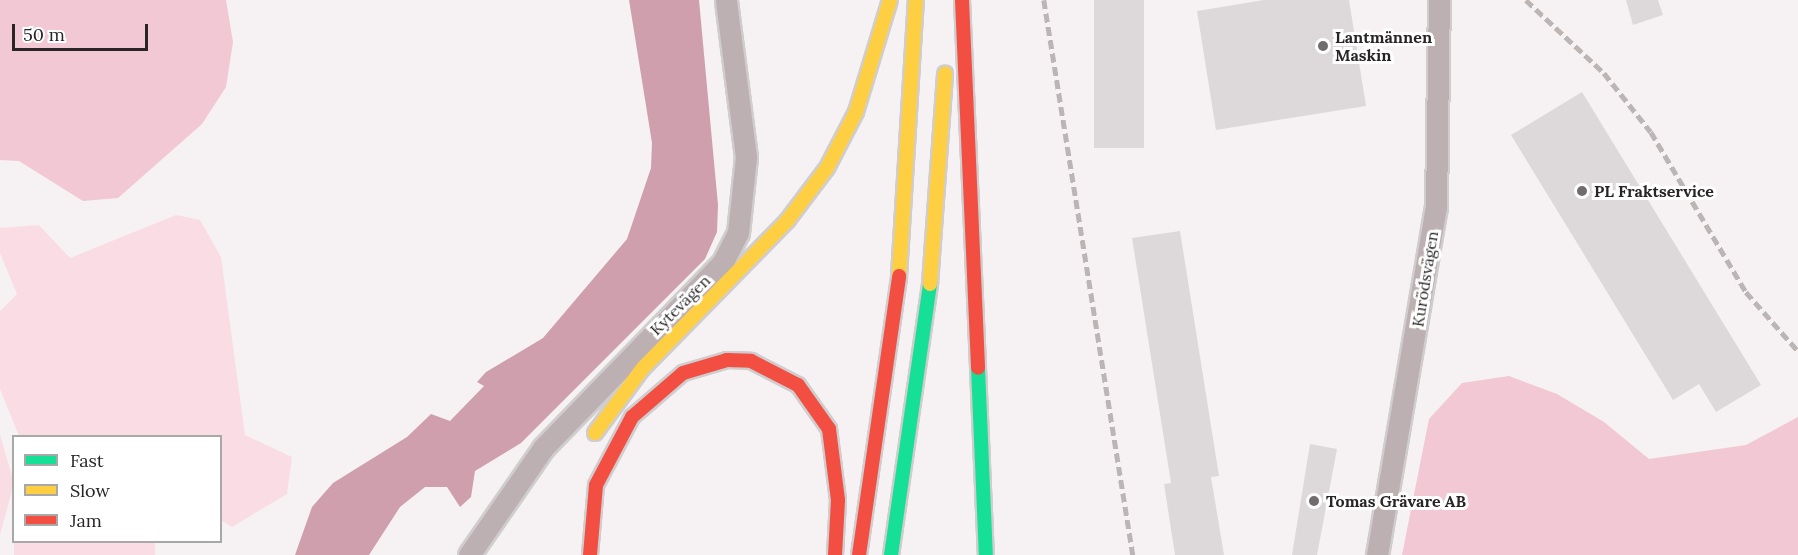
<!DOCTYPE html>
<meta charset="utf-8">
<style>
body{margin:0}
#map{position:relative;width:1798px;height:555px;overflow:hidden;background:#f6f1f2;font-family:Lora,serif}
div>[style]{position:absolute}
.green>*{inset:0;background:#fadde4;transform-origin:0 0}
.forest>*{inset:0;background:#f1c8d3}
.water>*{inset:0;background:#cf9fad}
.building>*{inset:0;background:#ddd9da;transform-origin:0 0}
.roads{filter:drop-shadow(2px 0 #d0cdce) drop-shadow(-2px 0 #d0cdce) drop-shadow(0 2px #d0cdce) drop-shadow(0 -2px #d0cdce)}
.street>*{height:21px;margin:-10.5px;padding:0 10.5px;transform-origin:10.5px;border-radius:10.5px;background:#bdb0b2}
.fast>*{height:14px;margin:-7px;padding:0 7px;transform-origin:7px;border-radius:7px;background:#16e098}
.slow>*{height:14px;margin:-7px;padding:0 7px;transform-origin:7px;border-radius:7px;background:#ffcf43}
.jam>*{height:14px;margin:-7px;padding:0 7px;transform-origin:7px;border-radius:7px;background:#f24e42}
.rail>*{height:4.5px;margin-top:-2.25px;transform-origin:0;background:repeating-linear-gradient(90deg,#bcb5b6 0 9px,transparent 0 13.5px)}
.dots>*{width:16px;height:16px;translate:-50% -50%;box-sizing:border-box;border:3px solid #fefffe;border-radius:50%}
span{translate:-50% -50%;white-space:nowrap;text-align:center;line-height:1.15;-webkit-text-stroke:6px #fefffe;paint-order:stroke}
.poi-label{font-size:16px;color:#292526;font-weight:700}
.left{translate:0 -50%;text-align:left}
.street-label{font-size:16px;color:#292526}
.legend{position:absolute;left:12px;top:435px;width:210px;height:108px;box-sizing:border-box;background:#fefffe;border:2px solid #a9a8a8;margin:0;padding:8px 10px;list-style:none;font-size:18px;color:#292526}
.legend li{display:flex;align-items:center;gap:12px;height:30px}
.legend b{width:30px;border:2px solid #a9a8a8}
.scale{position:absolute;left:12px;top:24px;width:136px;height:27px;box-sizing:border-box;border:3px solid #292526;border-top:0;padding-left:8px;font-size:18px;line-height:21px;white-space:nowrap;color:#292526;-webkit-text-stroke:4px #fefffe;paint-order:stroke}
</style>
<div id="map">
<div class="green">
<i style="clip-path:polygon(176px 215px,200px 220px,221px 257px,245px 435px,292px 457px,287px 494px,232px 527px,221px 520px,220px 436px,19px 436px,0 389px,0 311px,17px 294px,0 253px,0 228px,39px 225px,70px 258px)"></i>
<i style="clip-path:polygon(0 435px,14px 483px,0 535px)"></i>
<i style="left:14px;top:542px;width:141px;height:13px"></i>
</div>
<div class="forest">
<i style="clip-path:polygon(0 0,226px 0,233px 42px,226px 87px,202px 124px,118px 198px,83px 201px,19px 161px,0 160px)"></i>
<i style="clip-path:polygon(1509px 376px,1557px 394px,1604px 422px,1649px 459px,1746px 445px,1798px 417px,1798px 555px,1402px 555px,1429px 419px,1462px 383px)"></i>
</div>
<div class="water">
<i style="clip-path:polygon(629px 0,699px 0,718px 205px,717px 232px,705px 259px,521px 443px,475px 471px,471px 497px,460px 507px,447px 487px,425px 487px,400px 507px,369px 555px,295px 555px,312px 507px,333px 483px,407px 437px,431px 414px,450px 421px,484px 386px,477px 382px,486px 372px,543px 338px,627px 239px,651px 168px,652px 143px)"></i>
</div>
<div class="building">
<i style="left:1094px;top:0;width:50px;height:148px"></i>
<i style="clip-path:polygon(1264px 0,1349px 0,1366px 106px,1216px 130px,1197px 11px)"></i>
<i style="clip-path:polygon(1626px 0,1658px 0,1663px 15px,1633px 25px)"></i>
<i style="clip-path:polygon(1582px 92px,1761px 385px,1716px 412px,1699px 384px,1673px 400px,1511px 135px)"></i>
<i style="clip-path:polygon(1180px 231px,1219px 476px,1211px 477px,1224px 555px,1175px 555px,1164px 484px,1171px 483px,1132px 238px)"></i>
<i style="clip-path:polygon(1310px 444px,1337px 449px,1317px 555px,1292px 555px)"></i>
</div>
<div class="roads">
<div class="street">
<i style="left:469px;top:555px;width:130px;rotate:-55.3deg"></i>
<i style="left:543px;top:448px;width:259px;rotate:-45.9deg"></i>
<i style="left:723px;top:262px;width:33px;rotate:-63deg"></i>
<i style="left:738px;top:233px;width:76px;rotate:-84deg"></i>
<i style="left:746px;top:157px;width:158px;rotate:-97.3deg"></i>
<i style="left:1377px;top:555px;width:352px;rotate:-80.4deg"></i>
<i style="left:1436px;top:208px;width:208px;rotate:-89.2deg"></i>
</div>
<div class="fast">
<i style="left:978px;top:368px;width:187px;rotate:87.6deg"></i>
<i style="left:891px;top:555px;width:274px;rotate:-81.8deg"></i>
</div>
<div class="slow">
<i style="left:787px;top:221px;width:66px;rotate:-53deg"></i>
<i style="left:827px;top:168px;width:63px;rotate:-62.6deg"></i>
<i style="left:856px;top:112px;width:117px;rotate:-73.1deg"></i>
<i style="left:899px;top:276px;width:277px;rotate:-86.5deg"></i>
<i style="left:930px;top:284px;width:211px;rotate:-85.9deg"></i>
<i style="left:595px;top:433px;width:79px;rotate:-53.7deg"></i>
<i style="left:642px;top:369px;width:207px;rotate:-45.6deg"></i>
</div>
<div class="jam">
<i style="left:962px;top:0;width:368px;rotate:87.5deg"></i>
<i style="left:590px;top:555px;width:70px;rotate:-85.1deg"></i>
<i style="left:596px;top:485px;width:77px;rotate:-62.1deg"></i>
<i style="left:632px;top:417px;width:67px;rotate:-40.8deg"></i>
<i style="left:683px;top:373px;width:46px;rotate:-16.5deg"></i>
<i style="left:727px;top:360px;width:24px;rotate:2deg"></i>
<i style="left:751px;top:361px;width:53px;rotate:27.1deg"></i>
<i style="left:798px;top:385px;width:54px;rotate:54.8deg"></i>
<i style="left:829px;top:429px;width:72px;rotate:82.8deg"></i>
<i style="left:838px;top:500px;width:55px;rotate:93.1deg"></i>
<i style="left:859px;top:555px;width:282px;rotate:-81.8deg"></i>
</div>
</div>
<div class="rail">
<i style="left:1044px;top:0;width:562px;rotate:80.89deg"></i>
<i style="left:1526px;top:0;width:107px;rotate:43.1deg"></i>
<i style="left:1604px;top:73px;width:75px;rotate:51.5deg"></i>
<i style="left:1651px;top:132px;width:186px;rotate:59.3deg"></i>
<i style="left:1746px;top:292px;width:79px;rotate:48.6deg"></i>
</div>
<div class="dots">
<i style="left:1323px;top:46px;background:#716c6d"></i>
<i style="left:1582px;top:191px;background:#716c6d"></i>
<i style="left:1314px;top:501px;background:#716c6d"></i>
</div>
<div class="poi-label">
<span class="left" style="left:1335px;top:46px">Lantmännen<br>Maskin</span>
<span class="left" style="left:1594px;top:191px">PL Fraktservice</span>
<span class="left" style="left:1326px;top:501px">Tomas Grävare AB</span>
</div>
<div class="street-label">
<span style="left:1425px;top:279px;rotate:-81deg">Kurödsvägen</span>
<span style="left:680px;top:305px;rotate:-45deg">Kytevägen</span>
</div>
<ul class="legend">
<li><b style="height:8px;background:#16e098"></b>Fast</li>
<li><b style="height:8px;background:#ffcf43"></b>Slow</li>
<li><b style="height:8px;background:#f24e42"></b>Jam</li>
</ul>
<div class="scale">50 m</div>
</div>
